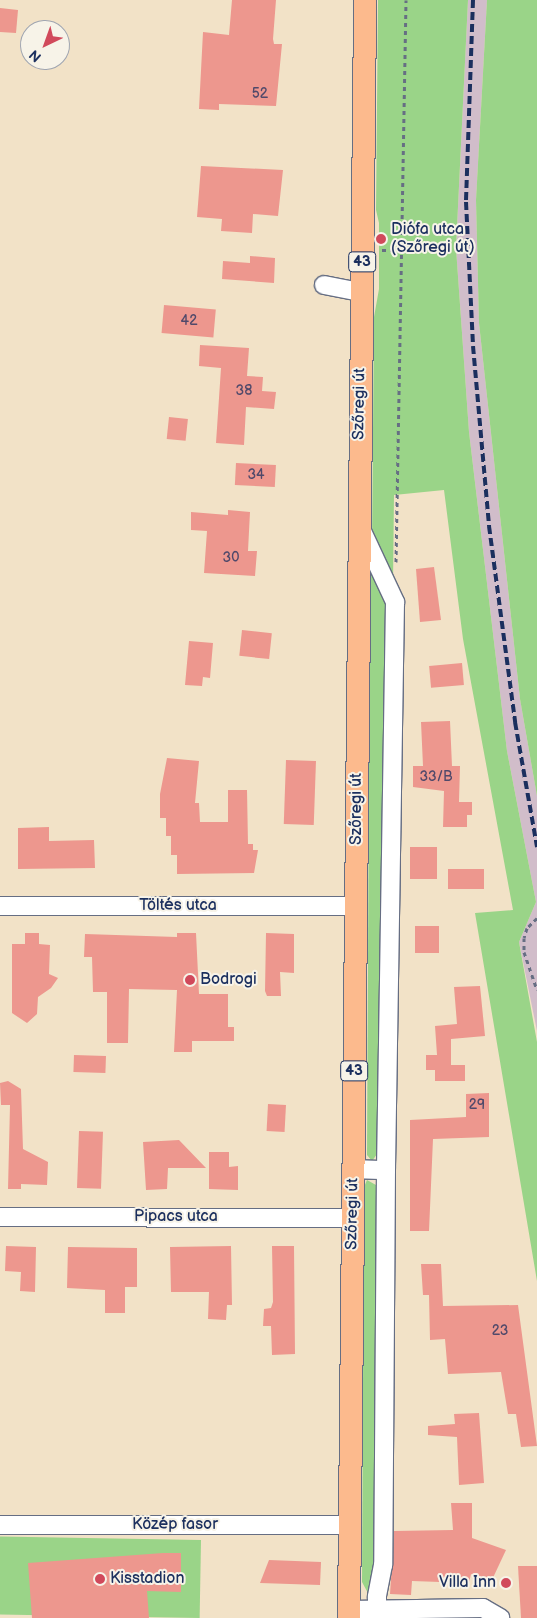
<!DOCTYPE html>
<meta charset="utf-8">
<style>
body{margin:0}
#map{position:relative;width:537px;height:1618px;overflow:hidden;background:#f2e2c7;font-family:"Balsamiq Sans",sans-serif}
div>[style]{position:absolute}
.industrial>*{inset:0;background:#d1bdca}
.green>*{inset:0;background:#9ad488;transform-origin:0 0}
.building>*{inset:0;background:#ed978e;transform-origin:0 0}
.path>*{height:3px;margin-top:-1.5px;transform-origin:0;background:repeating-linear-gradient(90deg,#666e83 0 4px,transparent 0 8px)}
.roads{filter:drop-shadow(1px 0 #666e83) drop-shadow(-1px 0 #666e83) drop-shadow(0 1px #666e83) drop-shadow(0 -1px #666e83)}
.minor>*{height:18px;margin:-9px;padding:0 9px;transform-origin:9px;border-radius:9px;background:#fff}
.major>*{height:22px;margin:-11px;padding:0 11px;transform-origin:11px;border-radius:11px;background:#fcba8d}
.rail>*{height:4px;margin-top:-2px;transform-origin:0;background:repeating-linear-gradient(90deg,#1b2f5e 0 8px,transparent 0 12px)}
.dots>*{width:14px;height:14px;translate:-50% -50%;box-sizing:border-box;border:2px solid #f7f3e8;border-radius:50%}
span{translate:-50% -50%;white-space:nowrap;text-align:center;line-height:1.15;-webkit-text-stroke:4px #f7f3e8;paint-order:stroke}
.number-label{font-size:14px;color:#50496a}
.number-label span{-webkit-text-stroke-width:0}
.shield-label span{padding:1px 4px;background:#f7f3e8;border:1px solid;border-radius:4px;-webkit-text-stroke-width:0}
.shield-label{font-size:15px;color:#1b2f5e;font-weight:700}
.poi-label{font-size:16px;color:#1b2f5e}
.left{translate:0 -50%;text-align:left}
.right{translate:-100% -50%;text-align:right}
.street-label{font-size:16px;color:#1b2f5e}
.north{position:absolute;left:20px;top:20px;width:50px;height:50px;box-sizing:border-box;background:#f7f3e8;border:1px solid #9fa5b1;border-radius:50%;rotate:222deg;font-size:14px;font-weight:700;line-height:20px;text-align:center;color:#1b2f5e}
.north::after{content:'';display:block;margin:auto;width:18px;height:22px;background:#d1495b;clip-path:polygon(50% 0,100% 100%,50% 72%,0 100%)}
</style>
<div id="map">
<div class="industrial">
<i style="clip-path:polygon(468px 0,487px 0,476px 200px,479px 323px,520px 699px,537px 796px,537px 1031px,519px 942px,536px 902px,507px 751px,469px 432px,456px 248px)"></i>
</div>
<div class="green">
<i style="clip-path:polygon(378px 0,468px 0,456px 248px,469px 432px,507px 751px,536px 902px,519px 942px,537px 1042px,537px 1281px,475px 913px,513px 910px,463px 639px,444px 490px,394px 495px,393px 584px,372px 544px,374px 317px,379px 289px,379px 223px,376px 210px)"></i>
<i style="clip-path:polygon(487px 0,537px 0,537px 796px,520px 699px,479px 323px,476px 200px)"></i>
<i style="clip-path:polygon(370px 567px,391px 603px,380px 1150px,372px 1161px,367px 1155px)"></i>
<i style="clip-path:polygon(367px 1180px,376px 1185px,380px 1201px,377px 1575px,369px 1595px,362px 1582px,364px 1187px)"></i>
<i style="left:201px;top:1540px;width:78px;height:201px;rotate:91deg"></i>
</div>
<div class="building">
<i style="clip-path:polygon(232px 0,276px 0,273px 39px,274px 44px,282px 44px,276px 106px,219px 104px,219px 110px,199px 109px,203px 32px,229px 35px)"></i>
<i style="clip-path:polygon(0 8px,18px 10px,16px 33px,0 32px)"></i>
<i style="clip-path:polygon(201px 166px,283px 170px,278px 216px,253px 214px,252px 233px,221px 231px,222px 219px,197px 217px)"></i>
<i style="clip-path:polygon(250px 256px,275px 258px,274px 283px,222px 279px,223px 261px,250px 263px)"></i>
<i style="left:164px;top:305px;width:52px;height:28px;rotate:5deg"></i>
<i style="clip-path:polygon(200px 345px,249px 348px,247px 376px,263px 377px,262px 391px,276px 392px,274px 409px,246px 407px,244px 445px,216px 443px,221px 368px,199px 366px)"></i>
<i style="left:169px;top:417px;width:19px;height:22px;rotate:6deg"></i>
<i style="left:236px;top:463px;width:40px;height:22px;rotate:3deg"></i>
<i style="clip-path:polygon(228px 510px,250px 512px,248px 551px,257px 551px,255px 576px,204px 573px,207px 531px,191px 530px,191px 512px,228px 515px)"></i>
<i style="clip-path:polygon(434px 567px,441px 620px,420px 622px,416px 569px)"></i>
<i style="left:242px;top:630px;width:30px;height:26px;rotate:6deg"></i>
<i style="clip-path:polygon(189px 641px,213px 643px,210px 678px,203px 677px,202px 686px,185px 685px)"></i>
<i style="left:462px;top:663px;width:22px;height:33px;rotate:85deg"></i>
<i style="clip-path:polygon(450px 721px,452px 766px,460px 766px,459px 802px,472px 802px,472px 815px,467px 815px,467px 827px,443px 827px,444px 791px,413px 787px,413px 766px,423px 766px,421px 722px)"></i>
<i style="clip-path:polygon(167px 758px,199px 761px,195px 803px,199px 803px,200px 822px,228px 822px,228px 790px,247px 790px,248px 844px,253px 844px,253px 850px,258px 850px,254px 873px,177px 874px,177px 855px,171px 855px,171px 836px,166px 836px,166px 818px,160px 818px,160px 794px)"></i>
<i style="left:286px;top:760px;width:30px;height:64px;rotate:2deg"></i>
<i style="clip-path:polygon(49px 827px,49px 841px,94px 840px,95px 868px,18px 869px,18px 828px)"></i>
<i style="left:410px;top:847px;width:27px;height:32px"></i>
<i style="left:448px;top:869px;width:36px;height:20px"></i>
<i style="left:415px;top:926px;width:24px;height:27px"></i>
<i style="clip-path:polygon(25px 933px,39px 933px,39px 944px,50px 945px,49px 974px,58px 978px,51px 988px,38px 997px,37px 1014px,27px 1023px,12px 1013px,12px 944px,25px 944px)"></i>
<i style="clip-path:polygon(177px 933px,196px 933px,199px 994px,228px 994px,228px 1027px,234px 1027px,234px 1041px,192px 1041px,192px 1052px,174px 1052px,177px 990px,129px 989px,128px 1043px,107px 1043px,107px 992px,93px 992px,92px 957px,84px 957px,85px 934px,177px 937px)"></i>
<i style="clip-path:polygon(266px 933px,294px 934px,294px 973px,280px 972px,281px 996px,267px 996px,265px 991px)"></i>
<i style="clip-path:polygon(480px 986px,485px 1036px,451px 1039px,451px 1065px,465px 1065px,465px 1081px,435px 1081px,435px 1070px,426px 1070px,426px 1055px,437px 1055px,435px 1026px,457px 1024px,454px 987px)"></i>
<i style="left:74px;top:1055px;width:32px;height:17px;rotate:2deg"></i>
<i style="clip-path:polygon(8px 1081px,21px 1089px,23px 1149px,48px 1162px,47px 1185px,21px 1184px,21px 1189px,8px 1189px,10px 1105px,1px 1105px,0 1083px)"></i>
<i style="clip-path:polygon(489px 1093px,489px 1137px,433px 1139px,429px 1231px,410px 1231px,410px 1120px,466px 1117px,466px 1094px)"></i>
<i style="left:268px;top:1104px;width:18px;height:27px;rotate:3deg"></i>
<i style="left:79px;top:1131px;width:24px;height:57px;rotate:2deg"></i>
<i style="clip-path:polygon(179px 1140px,206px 1168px,168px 1168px,167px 1189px,146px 1190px,143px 1142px)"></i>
<i style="clip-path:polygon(209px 1152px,229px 1152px,229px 1167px,238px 1166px,238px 1190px,209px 1189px)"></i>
<i style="clip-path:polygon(6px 1246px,36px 1247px,35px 1292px,20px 1291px,21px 1272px,5px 1271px)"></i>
<i style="clip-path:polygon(231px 1246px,232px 1305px,227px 1305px,226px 1320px,208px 1319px,209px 1292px,171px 1292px,170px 1247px)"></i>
<i style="clip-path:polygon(272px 1246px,294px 1246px,295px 1354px,272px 1355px,271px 1326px,263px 1326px,264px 1309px,271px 1308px,273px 1302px)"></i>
<i style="clip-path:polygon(68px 1247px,137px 1248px,137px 1287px,125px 1287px,125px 1313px,105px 1313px,105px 1290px,67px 1288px)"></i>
<i style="clip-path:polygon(421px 1264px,441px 1264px,443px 1306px,518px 1305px,537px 1446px,521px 1447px,516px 1414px,508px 1414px,501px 1372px,448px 1374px,445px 1339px,430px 1340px,429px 1295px,423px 1295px)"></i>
<i style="clip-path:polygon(479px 1413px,484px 1483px,459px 1485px,457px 1437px,428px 1435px,428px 1426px,455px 1424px,454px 1414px)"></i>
<i style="clip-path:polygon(451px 1503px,472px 1503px,472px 1538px,506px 1550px,491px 1582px,471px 1574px,469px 1583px,412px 1581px,411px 1595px,390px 1594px,394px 1531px,453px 1530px)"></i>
<i style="clip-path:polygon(163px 1553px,181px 1553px,181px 1592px,147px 1591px,149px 1618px,32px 1618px,28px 1563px)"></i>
<i style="clip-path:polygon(269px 1560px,321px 1562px,320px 1585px,260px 1583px)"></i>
<i style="clip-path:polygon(518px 1566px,537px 1566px,537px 1618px,521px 1618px)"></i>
</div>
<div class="path">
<i style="left:382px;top:250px;width:19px"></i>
<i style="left:396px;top:562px;width:562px;rotate:-88.98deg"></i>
<i style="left:537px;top:918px;width:14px;rotate:135deg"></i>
<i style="left:527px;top:928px;width:10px;rotate:107deg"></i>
<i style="left:524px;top:938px;width:14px;rotate:90deg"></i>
<i style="left:524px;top:952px;width:40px;rotate:71.1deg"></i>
</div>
<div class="roads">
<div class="minor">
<i style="left:324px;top:285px;width:38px;rotate:11deg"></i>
<i style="left:361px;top:529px;width:81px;rotate:65deg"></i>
<i style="left:395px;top:602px;width:568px;rotate:90.91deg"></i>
<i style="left:386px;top:1170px;width:395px;rotate:90.4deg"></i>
<i style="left:383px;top:1565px;width:33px;rotate:101deg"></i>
<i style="left:377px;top:1597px;width:21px;rotate:90deg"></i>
<i style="left:0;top:906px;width:356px"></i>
<i style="left:353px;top:1169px;width:33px;rotate:2deg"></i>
<i style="left:0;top:1217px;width:353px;rotate:0.2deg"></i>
<i style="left:0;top:1525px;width:350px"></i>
<i style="left:350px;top:1610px;width:133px;rotate:-0.9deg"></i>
<i style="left:483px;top:1608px;width:20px;rotate:30deg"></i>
</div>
<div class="major">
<i style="left:349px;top:1618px;width:1618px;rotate:-89.43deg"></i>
</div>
</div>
<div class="rail">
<i style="left:473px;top:0;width:202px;rotate:92deg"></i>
<i style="left:466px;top:202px;width:144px;rotate:87.2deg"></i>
<i style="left:473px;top:346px;width:181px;rotate:84.9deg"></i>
<i style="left:489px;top:526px;width:198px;rotate:82.4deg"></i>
<i style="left:515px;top:722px;width:127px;rotate:80deg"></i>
</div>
<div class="dots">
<i style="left:381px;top:239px;background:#d1495b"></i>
<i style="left:190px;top:980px;background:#d1495b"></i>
<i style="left:100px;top:1579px;background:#d1495b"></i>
<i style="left:506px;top:1583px;background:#d1495b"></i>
</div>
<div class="number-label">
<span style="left:260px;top:94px">52</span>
<span style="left:189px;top:321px">42</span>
<span style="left:244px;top:391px">38</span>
<span style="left:256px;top:475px">34</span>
<span style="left:231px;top:558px">30</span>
<span style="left:436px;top:777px">33/B</span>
<span style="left:477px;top:1105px">29</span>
<span style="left:500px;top:1331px">23</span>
</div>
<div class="shield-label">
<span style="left:362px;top:262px">43</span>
<span style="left:354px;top:1071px">43</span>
</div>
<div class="poi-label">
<span class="left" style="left:391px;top:239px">Diófa utca<br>(Szőregi út)</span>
<span class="left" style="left:200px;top:980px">Bodrogi</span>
<span class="left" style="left:110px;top:1579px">Kisstadion</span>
<span class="right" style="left:496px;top:1583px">Villa Inn</span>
</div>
<div class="street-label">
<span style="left:360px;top:404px;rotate:-89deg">Szőregi út</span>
<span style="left:357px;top:809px;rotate:-90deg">Szőregi út</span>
<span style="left:178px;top:906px">Töltés utca</span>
<span style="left:353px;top:1214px;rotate:-89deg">Szőregi út</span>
<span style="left:176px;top:1217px">Pipacs utca</span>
<span style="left:175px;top:1525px">Közép fasor</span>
</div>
<div class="north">N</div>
</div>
